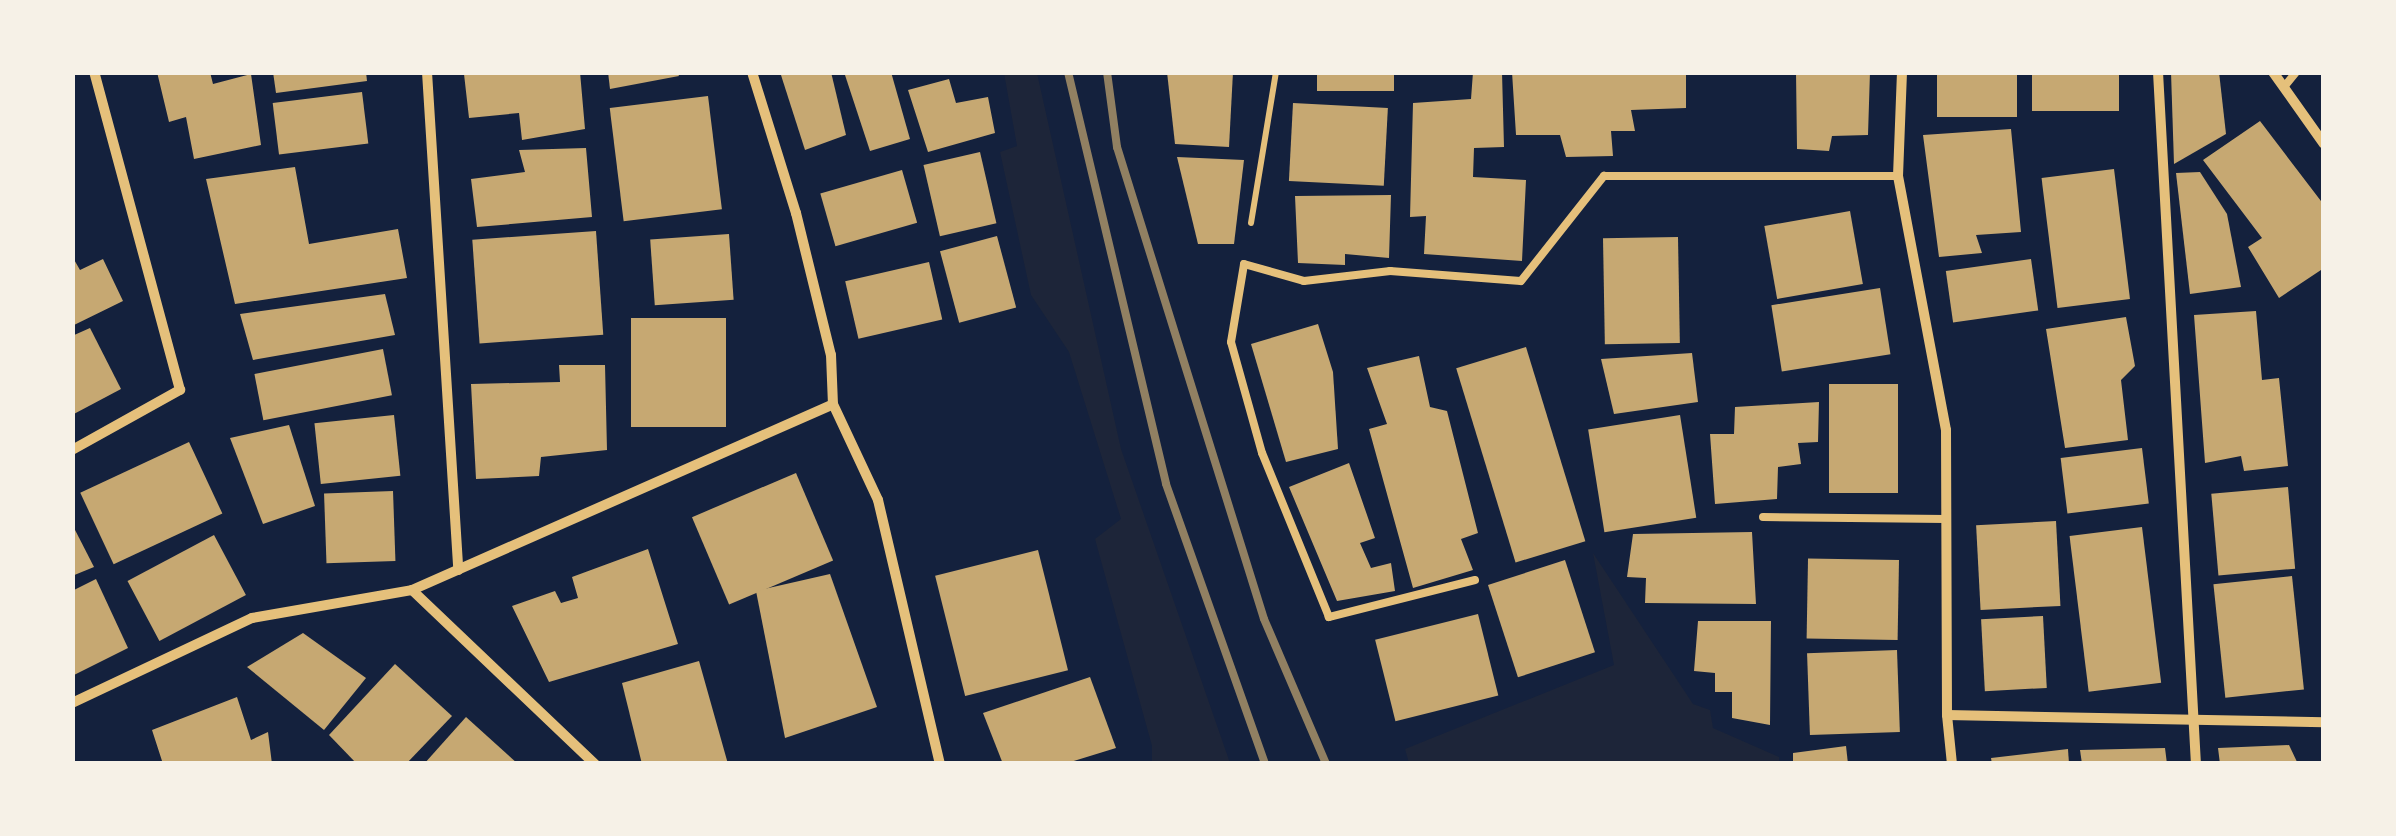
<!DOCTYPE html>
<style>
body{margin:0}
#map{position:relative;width:2396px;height:836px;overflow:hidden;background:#14213d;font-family:Inter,sans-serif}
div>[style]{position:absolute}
.green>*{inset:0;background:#1d2539}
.building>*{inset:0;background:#c6a872;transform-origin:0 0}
.path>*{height:6px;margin:-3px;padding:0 3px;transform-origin:3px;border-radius:3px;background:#e5c07b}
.service>*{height:8px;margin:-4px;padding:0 4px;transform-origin:4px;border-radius:4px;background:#e5c07b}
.minor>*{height:10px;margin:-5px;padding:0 5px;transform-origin:5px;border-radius:5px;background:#e5c07b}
.rail>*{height:8px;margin:-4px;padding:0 4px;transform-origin:4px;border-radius:4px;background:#918062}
span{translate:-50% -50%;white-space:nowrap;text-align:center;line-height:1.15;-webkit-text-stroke:8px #f6f1e7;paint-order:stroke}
.frame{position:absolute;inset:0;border:75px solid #f6f1e7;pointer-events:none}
</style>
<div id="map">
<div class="green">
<i style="clip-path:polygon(1004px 73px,1037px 73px,1121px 449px,1230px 763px,1152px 763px,1152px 746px,1095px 539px,1121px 519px,1069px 352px,1031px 295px,1000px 152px,1017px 146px)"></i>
<i style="clip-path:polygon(1593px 553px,1693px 704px,1710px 710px,1713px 728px,1779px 757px,1779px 763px,1409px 763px,1405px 749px,1614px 665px)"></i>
</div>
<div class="building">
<i style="clip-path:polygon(157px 72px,210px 72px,213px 84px,251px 74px,261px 145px,194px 159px,186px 117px,169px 122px)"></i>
<i style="clip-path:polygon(273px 72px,366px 72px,367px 81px,276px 93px)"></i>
<i style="clip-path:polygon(478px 72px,580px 72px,585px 129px,522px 140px,519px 113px,469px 118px,464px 74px)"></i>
<i style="clip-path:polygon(608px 72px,677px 72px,679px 76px,610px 89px)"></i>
<i style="clip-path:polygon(780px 72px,831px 72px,846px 135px,805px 150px)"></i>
<i style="clip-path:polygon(844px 72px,891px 72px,910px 139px,870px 151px)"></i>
<i style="clip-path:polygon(1167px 72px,1233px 72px,1229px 147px,1175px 144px)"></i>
<i style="left:1317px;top:72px;width:77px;height:19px"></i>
<i style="clip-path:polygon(1473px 72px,1502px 72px,1504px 147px,1474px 148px,1473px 177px,1526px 180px,1522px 261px,1424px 254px,1426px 216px,1410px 217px,1413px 103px,1471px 99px)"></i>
<i style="clip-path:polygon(1512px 72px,1686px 72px,1686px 108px,1631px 110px,1635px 131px,1611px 131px,1613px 156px,1566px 157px,1560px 135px,1516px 135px)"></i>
<i style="clip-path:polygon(1796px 72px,1870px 72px,1868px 135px,1832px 136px,1829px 151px,1797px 149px)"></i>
<i style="left:1937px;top:72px;width:80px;height:45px"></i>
<i style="left:2032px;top:72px;width:87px;height:39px"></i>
<i style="clip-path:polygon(2171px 72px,2219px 72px,2226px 134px,2174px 164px)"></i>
<i style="clip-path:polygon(949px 79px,956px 103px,988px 97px,995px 133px,928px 152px,908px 90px)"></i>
<i style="left:362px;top:92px;width:52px;height:90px;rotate:83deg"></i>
<i style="left:708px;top:96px;width:114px;height:99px;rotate:83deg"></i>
<i style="left:1293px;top:103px;width:95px;height:78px;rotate:3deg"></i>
<i style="clip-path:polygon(2260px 121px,2324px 205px,2324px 268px,2279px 298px,2248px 247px,2262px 238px,2203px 160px)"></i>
<i style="clip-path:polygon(2011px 129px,2021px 232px,1976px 235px,1982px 253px,1939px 257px,1923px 135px)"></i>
<i style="clip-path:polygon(586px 148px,592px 217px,477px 227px,471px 179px,525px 172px,519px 150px)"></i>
<i style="left:980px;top:152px;width:73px;height:58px;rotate:77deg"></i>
<i style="clip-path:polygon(1177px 157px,1244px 160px,1234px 244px,1198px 244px)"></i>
<i style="clip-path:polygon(295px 167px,309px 244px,398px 229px,407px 278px,235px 304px,206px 179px)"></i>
<i style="left:2114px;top:169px;width:131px;height:73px;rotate:83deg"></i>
<i style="left:902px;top:170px;width:55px;height:85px;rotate:74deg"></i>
<i style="clip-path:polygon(2200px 172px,2227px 214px,2241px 287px,2190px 294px,2176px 173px)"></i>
<i style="clip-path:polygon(1391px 195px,1389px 258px,1345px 254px,1345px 265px,1298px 263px,1295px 196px)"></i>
<i style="left:1850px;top:211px;width:74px;height:87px;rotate:80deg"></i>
<i style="left:596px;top:231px;width:104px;height:124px;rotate:86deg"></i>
<i style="left:729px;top:234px;width:66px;height:79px;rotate:86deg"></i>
<i style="left:997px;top:236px;width:74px;height:59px;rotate:75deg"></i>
<i style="left:1678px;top:237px;width:106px;height:75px;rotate:89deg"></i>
<i style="clip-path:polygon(72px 256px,80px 270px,103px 259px,123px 301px,72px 326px)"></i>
<i style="left:2031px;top:259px;width:52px;height:86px;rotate:82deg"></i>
<i style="left:929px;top:262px;width:59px;height:86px;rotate:77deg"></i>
<i style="left:1880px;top:288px;width:67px;height:110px;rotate:81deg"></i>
<i style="clip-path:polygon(385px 294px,395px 335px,253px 360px,240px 314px)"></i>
<i style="clip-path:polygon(2256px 311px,2262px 380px,2279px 378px,2288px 466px,2244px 471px,2241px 456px,2205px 463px,2194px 315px)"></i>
<i style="clip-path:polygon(2126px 317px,2135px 366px,2121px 380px,2128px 440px,2065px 448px,2046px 329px)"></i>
<i style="left:631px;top:318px;width:95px;height:109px"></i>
<i style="clip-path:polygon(1318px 324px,1333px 372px,1338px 449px,1286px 462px,1251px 344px)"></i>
<i style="clip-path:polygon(90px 328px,121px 389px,72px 415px,72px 336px)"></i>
<i style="left:1526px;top:347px;width:203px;height:73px;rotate:73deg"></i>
<i style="left:383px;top:349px;width:47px;height:131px;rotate:79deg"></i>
<i style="clip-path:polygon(1692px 353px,1698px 402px,1614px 414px,1601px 359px)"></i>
<i style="clip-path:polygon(1419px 356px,1430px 407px,1447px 411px,1478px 533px,1461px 539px,1473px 570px,1413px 588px,1369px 429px,1387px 424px,1367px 368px)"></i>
<i style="clip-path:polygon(559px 365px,605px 365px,607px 450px,541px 457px,539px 476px,476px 479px,471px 384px,560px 382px)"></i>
<i style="left:1829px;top:384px;width:69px;height:109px"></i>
<i style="clip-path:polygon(1819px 402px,1818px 442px,1798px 443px,1801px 464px,1778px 467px,1777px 499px,1715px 504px,1710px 434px,1734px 434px,1735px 407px)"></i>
<i style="left:394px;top:415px;width:61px;height:80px;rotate:84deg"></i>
<i style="left:1680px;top:415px;width:104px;height:93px;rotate:81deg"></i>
<i style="clip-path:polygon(289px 425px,315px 506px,263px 524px,230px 438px)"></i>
<i style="left:189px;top:442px;width:79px;height:120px;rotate:65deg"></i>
<i style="left:2142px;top:448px;width:56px;height:82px;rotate:83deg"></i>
<i style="clip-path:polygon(1349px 463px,1375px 538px,1360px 543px,1371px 568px,1391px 563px,1395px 591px,1337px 601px,1289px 487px)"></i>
<i style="left:796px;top:473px;width:95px;height:113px;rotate:67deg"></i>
<i style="left:2288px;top:487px;width:82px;height:77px;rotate:85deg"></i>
<i style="left:393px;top:491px;width:70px;height:69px;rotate:88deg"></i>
<i style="left:2056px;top:521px;width:85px;height:80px;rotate:87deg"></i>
<i style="clip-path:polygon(72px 524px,94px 567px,72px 576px)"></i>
<i style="left:2142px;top:527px;width:157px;height:73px;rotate:83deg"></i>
<i style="clip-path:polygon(1752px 532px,1756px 604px,1645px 603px,1646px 578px,1627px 577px,1633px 534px)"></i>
<i style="left:214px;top:535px;width:68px;height:98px;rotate:62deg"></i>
<i style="clip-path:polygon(648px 549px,678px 644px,549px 682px,512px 606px,555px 591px,561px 603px,578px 598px,572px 577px)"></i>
<i style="left:1038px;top:550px;width:124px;height:106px;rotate:76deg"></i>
<i style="left:1565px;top:560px;width:97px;height:81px;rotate:72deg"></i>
<i style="left:1899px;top:560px;width:80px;height:91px;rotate:91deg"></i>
<i style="clip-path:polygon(830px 574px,877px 707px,785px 738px,756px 591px)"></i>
<i style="left:2292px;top:576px;width:114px;height:79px;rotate:84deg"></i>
<i style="clip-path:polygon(96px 579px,128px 648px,72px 676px,72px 591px)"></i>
<i style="left:1478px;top:614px;width:84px;height:106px;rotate:76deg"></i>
<i style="left:2043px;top:616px;width:72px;height:62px;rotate:87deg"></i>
<i style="clip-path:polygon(1698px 621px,1771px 621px,1770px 725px,1732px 718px,1732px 692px,1715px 692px,1715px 673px,1694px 671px)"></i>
<i style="clip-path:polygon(303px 633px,366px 678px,324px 730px,247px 667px)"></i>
<i style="left:1897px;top:650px;width:82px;height:90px;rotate:88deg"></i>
<i style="clip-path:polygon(699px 661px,728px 764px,642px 764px,622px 683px)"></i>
<i style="clip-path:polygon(395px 664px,452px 716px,406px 764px,357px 764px,329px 735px)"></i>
<i style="clip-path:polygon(1090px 677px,1116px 748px,1064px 764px,1003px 764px,983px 713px)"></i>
<i style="clip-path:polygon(237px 697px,251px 740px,268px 732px,272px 764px,163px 764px,152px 730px)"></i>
<i style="clip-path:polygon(466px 717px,518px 764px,424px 764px)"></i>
<i style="clip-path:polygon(2289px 745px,2298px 764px,2220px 764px,2218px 748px)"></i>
<i style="clip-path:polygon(1846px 746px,1848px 764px,1793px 764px,1793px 753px)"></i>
<i style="clip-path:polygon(2165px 748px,2167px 764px,2082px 764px,2080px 750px)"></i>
<i style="clip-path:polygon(2068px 749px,2069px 764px,1992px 764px,1991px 758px)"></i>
</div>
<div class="path">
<i style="left:1251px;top:223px;width:153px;rotate:-80.6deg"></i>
</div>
<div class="service">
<i style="left:2284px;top:87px;width:19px;rotate:-51deg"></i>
<i style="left:1763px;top:517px;width:183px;rotate:0.6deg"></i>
<i style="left:1475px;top:580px;width:151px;rotate:165.8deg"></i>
<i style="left:1329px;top:617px;width:177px;rotate:-112.2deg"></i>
<i style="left:1262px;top:453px;width:115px;rotate:-105.6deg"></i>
<i style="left:1231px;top:342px;width:79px;rotate:-80.5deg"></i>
<i style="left:1244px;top:264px;width:62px;rotate:15.8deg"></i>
<i style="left:1304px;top:281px;width:87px;rotate:-6.6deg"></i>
<i style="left:1390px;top:271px;width:131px;rotate:4.4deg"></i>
<i style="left:1521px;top:281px;width:134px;rotate:-51.7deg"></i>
<i style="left:1604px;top:176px;width:294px"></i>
</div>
<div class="minor">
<i style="left:427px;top:72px;width:499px;rotate:86.4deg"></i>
<i style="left:752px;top:72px;width:148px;rotate:72.7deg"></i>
<i style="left:796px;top:213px;width:146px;rotate:76.2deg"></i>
<i style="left:831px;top:355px;width:49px;rotate:87.7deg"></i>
<i style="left:833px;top:404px;width:106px;rotate:64.9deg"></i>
<i style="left:878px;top:500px;width:271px;rotate:76.8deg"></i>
<i style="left:1902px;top:72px;width:104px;rotate:92.2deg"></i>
<i style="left:1898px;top:176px;width:258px;rotate:79.3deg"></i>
<i style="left:1946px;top:430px;width:285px;rotate:89.8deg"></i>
<i style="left:1947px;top:715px;width:49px;rotate:84.2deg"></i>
<i style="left:2158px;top:72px;width:693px;rotate:86.86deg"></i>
<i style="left:2273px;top:72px;width:88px;rotate:54.7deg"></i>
<i style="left:72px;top:450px;width:124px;rotate:-29.1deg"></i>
<i style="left:180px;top:390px;width:329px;rotate:-105.1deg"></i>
<i style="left:412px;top:590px;width:253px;rotate:43.6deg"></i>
<i style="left:72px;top:703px;width:199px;rotate:-25.3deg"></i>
<i style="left:252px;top:618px;width:162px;rotate:-9.9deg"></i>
<i style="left:412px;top:590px;width:460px;rotate:-23.8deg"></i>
<i style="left:1947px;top:715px;width:377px;rotate:1.1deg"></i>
</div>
<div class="rail">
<i style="left:1068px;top:72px;width:423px;rotate:76.6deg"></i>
<i style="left:1166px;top:484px;width:297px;rotate:70.5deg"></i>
<i style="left:1107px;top:72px;width:76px;rotate:82.4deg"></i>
<i style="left:1117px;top:147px;width:494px;rotate:72.7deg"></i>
<i style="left:1264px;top:619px;width:158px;rotate:66.8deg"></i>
</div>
<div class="frame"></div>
</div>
